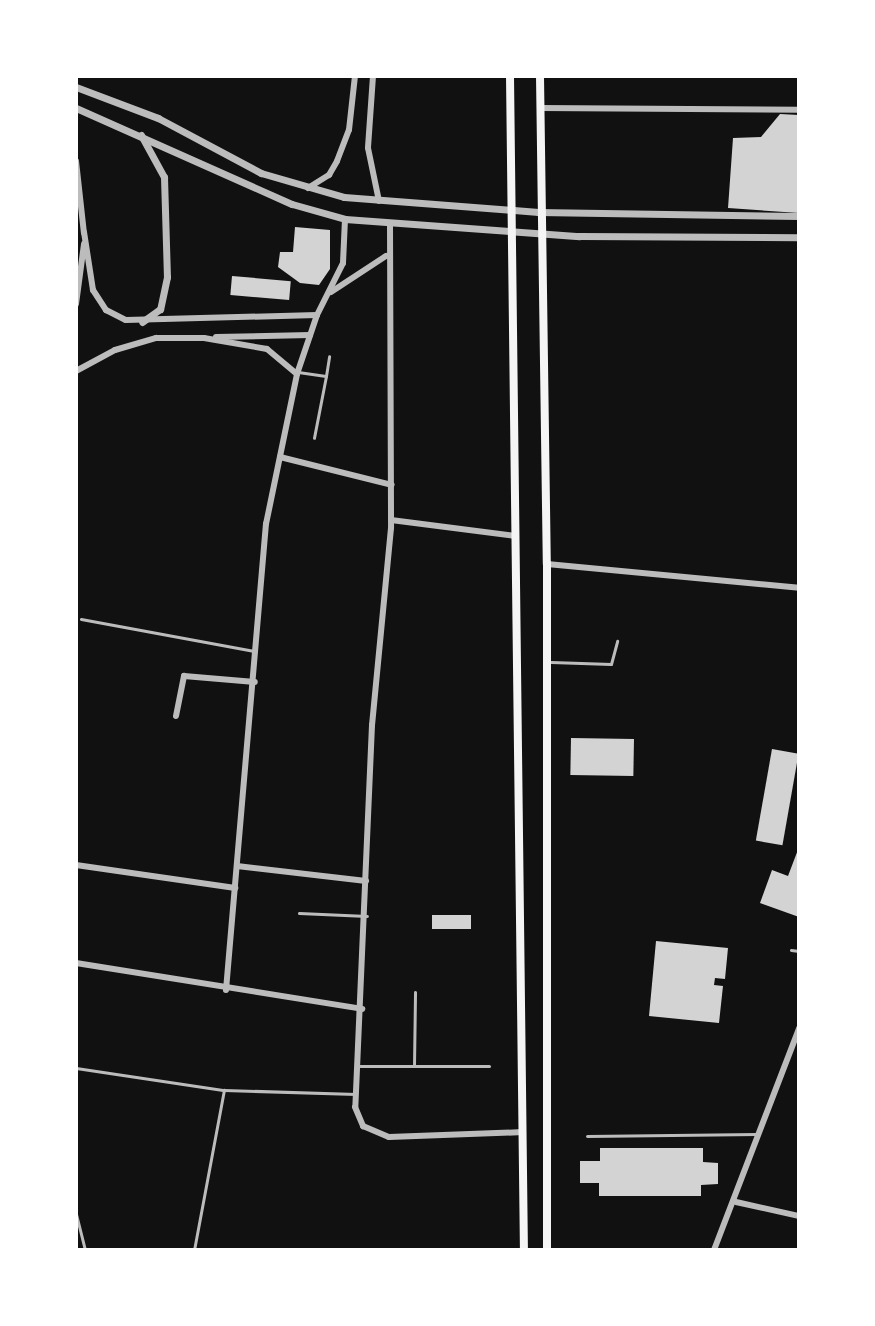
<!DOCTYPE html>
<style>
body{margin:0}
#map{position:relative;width:875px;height:1326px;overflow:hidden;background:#111;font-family:"Exo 2",sans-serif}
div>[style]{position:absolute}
.building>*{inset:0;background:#d3d3d3;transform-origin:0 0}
.service>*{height:3px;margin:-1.5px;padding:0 1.5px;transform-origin:1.5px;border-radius:1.5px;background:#bcbcbc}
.minor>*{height:6px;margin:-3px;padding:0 3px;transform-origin:3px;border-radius:3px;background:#bcbcbc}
.tertiary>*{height:7px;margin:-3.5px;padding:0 3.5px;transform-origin:3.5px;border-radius:3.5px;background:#bcbcbc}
.secondary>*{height:8px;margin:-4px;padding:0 4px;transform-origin:4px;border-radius:4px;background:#f5f5f5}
span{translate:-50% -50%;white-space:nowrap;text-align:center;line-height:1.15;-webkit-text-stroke:8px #fff;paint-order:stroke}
.frame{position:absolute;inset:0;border:78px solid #fff;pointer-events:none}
</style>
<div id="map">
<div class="building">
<i style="clip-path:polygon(780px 114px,799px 115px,799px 213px,728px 208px,733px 138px,761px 137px)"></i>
<i style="clip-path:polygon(295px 227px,330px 230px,330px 269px,319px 285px,300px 283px,278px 267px,280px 252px,293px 252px)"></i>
<i style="left:232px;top:276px;width:59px;height:19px;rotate:5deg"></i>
<i style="left:571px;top:738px;width:63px;height:37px;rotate:1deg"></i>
<i style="left:772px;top:749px;width:27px;height:93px;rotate:10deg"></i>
<i style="clip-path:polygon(799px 847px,799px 917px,760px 903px,772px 870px,788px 876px)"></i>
<i style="left:432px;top:915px;width:39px;height:14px"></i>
<i style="clip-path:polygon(656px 941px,728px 948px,725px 979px,715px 978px,714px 985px,723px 986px,719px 1023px,649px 1016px)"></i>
<i style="clip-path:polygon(600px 1148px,703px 1148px,703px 1162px,718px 1163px,718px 1184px,701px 1185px,701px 1196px,599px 1196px,599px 1183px,580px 1183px,580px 1161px,600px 1161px)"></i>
</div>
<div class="service">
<i style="left:298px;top:372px;width:28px;rotate:8deg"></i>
<i style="left:326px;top:376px;width:63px;rotate:101deg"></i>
<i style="left:326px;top:376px;width:20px;rotate:-81deg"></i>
<i style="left:81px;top:619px;width:176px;rotate:10.5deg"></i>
<i style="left:551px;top:662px;width:60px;rotate:1.9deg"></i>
<i style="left:611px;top:664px;width:24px;rotate:-75deg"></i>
<i style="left:299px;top:913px;width:68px;rotate:2.5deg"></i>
<i style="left:791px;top:950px;width:8px;rotate:7deg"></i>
<i style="left:358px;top:1066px;width:131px"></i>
<i style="left:414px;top:1066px;width:74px;rotate:-89.2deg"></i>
<i style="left:76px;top:1068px;width:150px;rotate:8.5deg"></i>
<i style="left:224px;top:1090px;width:132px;rotate:1.7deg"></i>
<i style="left:587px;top:1136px;width:170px;rotate:-0.7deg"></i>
<i style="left:76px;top:1214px;width:37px;rotate:76deg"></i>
<i style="left:194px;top:1250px;width:163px;rotate:-79.4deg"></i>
</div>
<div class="minor">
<i style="left:373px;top:76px;width:72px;rotate:94deg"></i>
<i style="left:368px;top:148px;width:54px;rotate:78.3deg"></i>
<i style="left:540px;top:108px;width:259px;rotate:0.4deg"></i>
<i style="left:76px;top:161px;width:72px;rotate:83.7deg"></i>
<i style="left:308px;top:188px;width:25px;rotate:-32deg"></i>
<i style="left:329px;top:175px;width:16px;rotate:-60deg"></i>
<i style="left:337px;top:161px;width:33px;rotate:-69deg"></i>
<i style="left:349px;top:130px;width:54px;rotate:-83.7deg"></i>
<i style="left:390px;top:225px;width:303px;rotate:89.8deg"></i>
<i style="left:391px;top:528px;width:198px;rotate:95.5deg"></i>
<i style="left:372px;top:725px;width:382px;rotate:92.5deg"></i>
<i style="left:355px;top:1107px;width:21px;rotate:67deg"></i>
<i style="left:363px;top:1126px;width:28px;rotate:23deg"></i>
<i style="left:389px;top:1137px;width:134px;rotate:-2.1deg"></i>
<i style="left:84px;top:232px;width:59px;rotate:81.2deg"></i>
<i style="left:93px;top:290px;width:24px;rotate:57deg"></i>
<i style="left:106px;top:310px;width:22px;rotate:27deg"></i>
<i style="left:126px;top:320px;width:191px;rotate:-1.5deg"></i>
<i style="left:331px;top:292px;width:66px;rotate:-33.2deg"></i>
<i style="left:76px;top:304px;width:61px;rotate:-82.4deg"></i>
<i style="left:216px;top:337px;width:94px;rotate:-1.2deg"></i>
<i style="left:76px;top:371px;width:44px;rotate:-28.3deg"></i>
<i style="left:115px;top:350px;width:43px;rotate:-16.3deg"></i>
<i style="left:156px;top:338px;width:48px"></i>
<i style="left:204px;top:338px;width:64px;rotate:9.9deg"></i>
<i style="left:267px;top:349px;width:39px;rotate:40deg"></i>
<i style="left:280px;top:457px;width:115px;rotate:14deg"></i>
<i style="left:391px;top:520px;width:126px;rotate:7.3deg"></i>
<i style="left:547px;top:564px;width:253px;rotate:5.4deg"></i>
<i style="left:176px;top:716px;width:41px;rotate:-78.7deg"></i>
<i style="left:184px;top:676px;width:71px;rotate:4.8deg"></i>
<i style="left:76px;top:865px;width:161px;rotate:8.2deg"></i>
<i style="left:237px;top:866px;width:130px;rotate:6.6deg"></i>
<i style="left:76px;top:963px;width:290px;rotate:9.1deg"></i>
<i style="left:226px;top:990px;width:468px;rotate:-85.1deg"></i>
<i style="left:266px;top:524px;width:153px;rotate:-78.3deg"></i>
<i style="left:297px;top:374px;width:62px;rotate:-71.3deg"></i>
<i style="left:317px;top:315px;width:58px;rotate:-63.4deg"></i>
<i style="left:343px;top:263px;width:44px;rotate:-87.4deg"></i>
<i style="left:736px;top:1202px;width:65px;rotate:12.5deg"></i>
<i style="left:714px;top:1250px;width:238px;rotate:-69deg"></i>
</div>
<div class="tertiary">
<i style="left:76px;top:87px;width:88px;rotate:20.7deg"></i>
<i style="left:158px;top:118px;width:117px;rotate:28.1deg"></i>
<i style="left:261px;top:173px;width:86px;rotate:16.1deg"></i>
<i style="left:344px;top:197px;width:195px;rotate:4.4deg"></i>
<i style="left:538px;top:212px;width:261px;rotate:0.9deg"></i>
<i style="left:76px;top:108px;width:236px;rotate:24deg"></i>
<i style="left:292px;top:204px;width:55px;rotate:15.8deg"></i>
<i style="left:345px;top:219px;width:235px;rotate:4.2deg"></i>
<i style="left:579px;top:236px;width:220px;rotate:0.3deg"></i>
<i style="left:141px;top:135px;width:48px;rotate:61.3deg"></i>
<i style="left:164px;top:177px;width:100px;rotate:88.3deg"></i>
<i style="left:167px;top:277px;width:33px;rotate:102deg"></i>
<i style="left:160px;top:309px;width:22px;rotate:144deg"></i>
</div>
<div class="secondary">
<i style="left:510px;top:76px;width:1174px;rotate:89.32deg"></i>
<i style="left:540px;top:76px;width:488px;rotate:89.2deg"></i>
<i style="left:547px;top:564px;width:686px;rotate:90deg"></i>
</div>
<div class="frame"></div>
</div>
